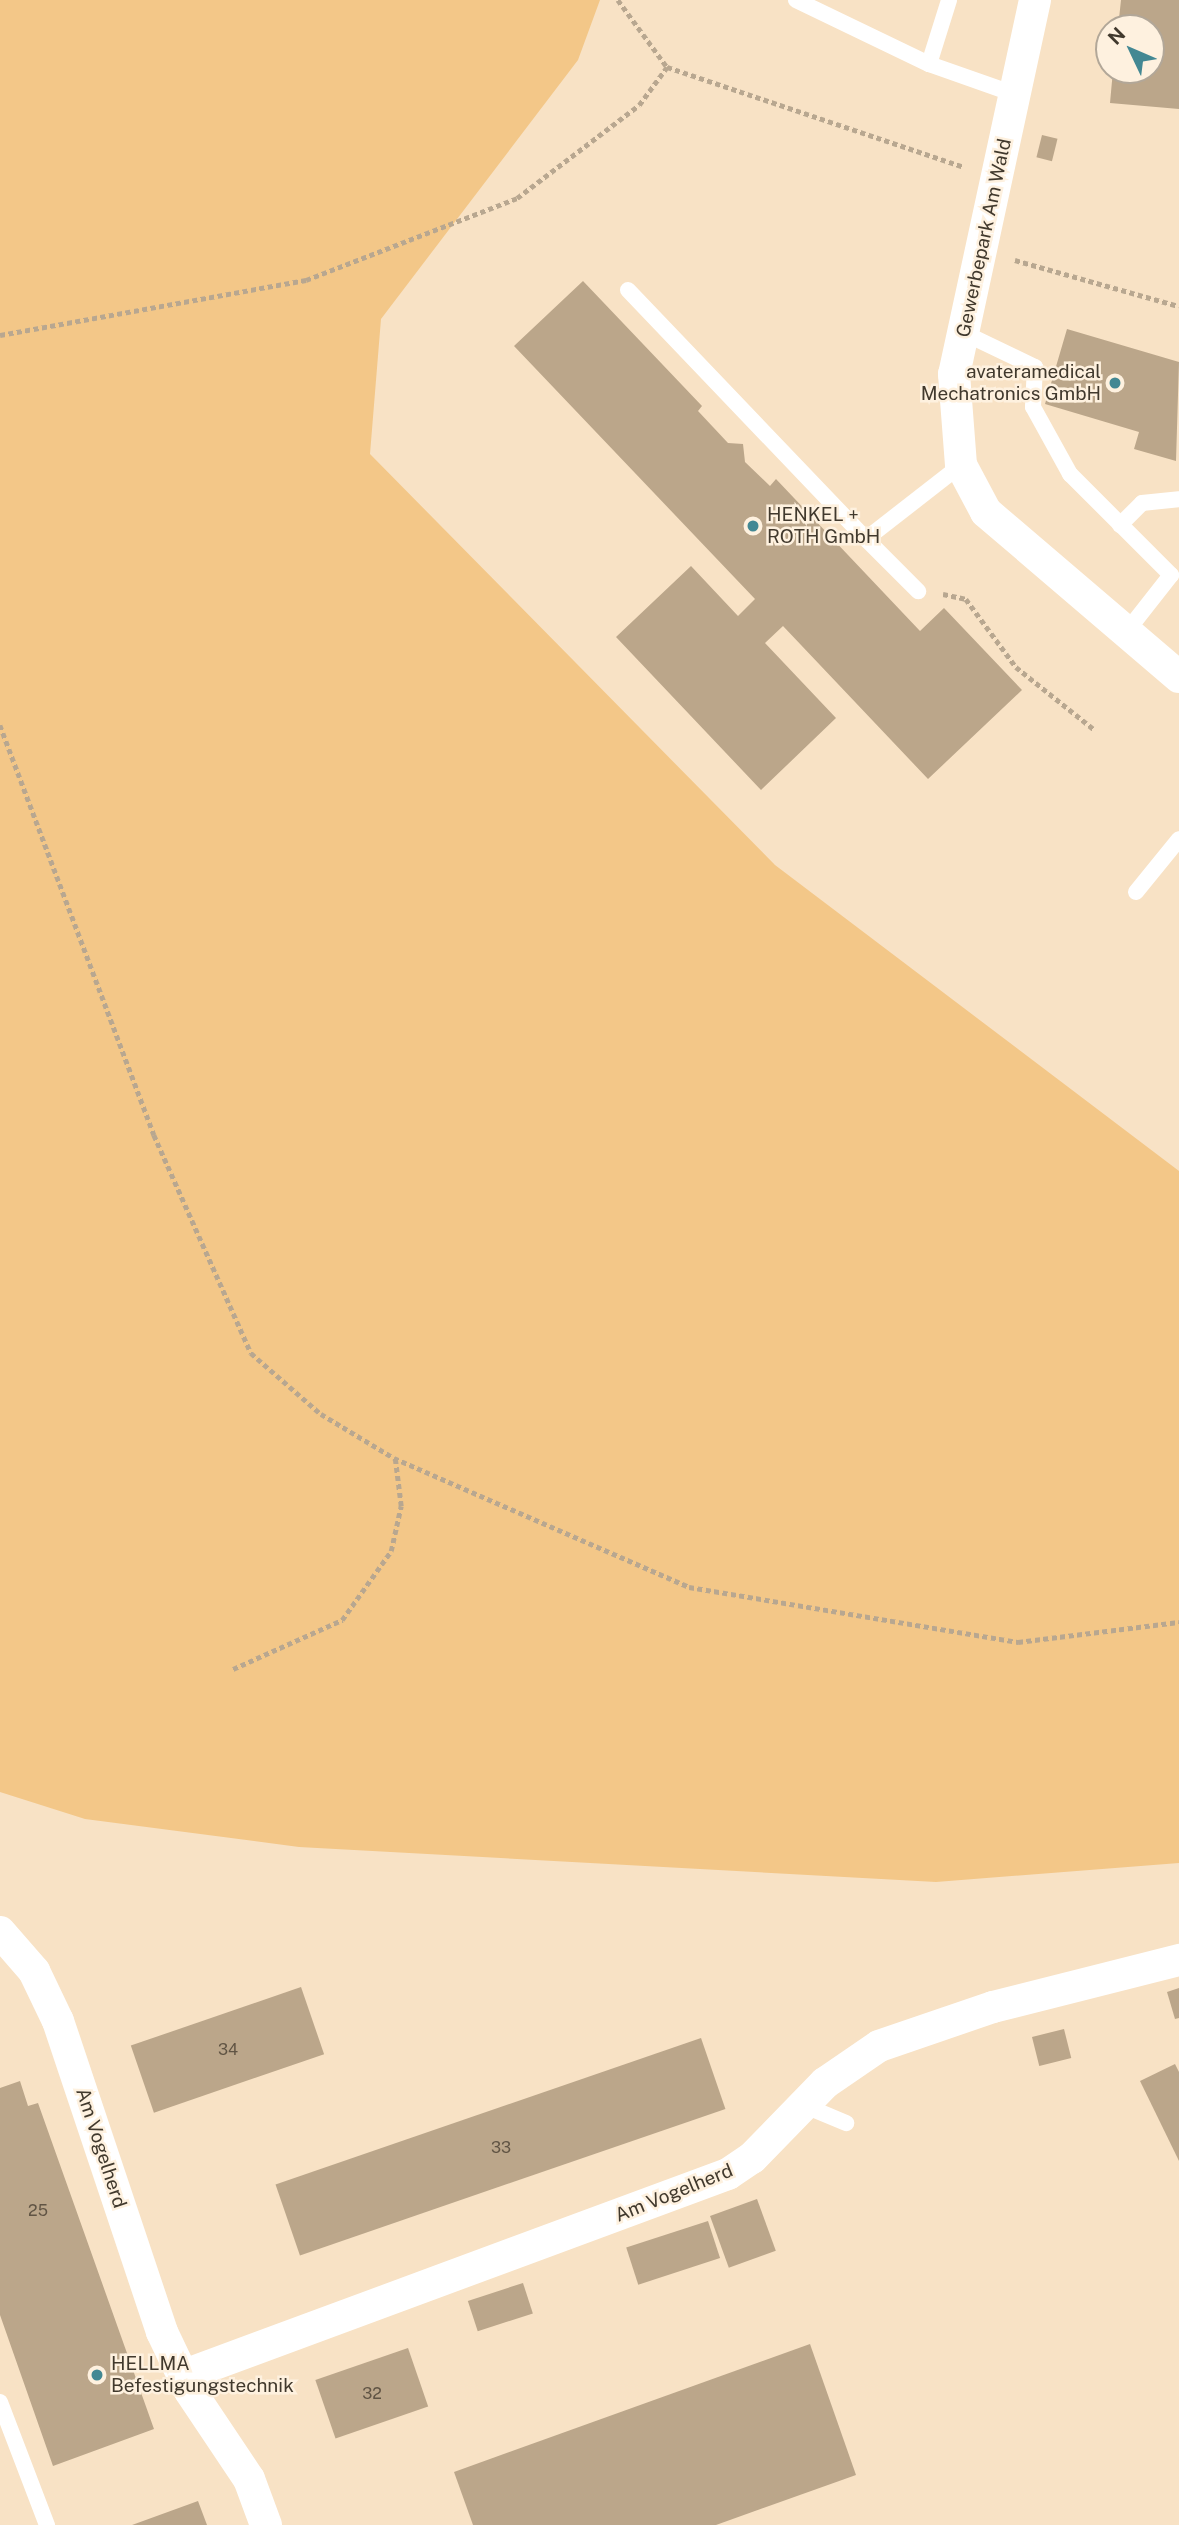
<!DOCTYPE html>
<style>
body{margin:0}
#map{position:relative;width:1179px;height:2525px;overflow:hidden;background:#f8e2c5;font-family:"Public Sans",sans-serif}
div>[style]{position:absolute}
.green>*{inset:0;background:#f3c788}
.building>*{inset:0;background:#bba68a;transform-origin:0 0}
.path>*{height:4.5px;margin-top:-2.25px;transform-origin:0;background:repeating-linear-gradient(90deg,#b8a790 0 5px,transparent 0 8.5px)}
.service>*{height:16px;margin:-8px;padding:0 8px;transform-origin:8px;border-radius:8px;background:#fff}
.minor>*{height:32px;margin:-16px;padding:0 16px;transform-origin:16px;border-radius:16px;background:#fff}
.dots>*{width:19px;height:19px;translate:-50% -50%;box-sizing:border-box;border:4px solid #fef1df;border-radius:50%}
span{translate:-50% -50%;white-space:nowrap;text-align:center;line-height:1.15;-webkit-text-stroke:5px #fef1df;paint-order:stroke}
.number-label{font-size:16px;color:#605444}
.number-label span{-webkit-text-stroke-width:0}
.street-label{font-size:19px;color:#41392d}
.poi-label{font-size:19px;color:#41392d}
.right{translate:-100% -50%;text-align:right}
.left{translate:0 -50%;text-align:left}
.north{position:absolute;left:1095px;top:14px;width:70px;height:70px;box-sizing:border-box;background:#fef1df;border:2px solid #b2a798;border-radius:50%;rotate:314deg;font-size:19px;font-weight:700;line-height:28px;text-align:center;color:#41392d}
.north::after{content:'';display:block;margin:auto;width:24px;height:32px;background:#438893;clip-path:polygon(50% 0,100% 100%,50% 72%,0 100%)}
</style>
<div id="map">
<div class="green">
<i style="clip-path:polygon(0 0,600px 0,578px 60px,381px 319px,370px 454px,775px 865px,1179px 1171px,1179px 1863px,936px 1882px,299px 1847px,85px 1819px,0 1792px)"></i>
</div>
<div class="building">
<i style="clip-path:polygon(1121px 0,1179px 0,1179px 109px,1110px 103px,1113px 70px,1151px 70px,1151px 28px,1118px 28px)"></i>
<i style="left:1042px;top:135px;width:16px;height:23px;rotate:14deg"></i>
<i style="clip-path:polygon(583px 281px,702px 406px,698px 411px,728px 443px,743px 444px,745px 462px,770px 486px,776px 479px,920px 631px,944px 608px,1022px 690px,928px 779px,783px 626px,765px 643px,836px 718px,761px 790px,616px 637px,691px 566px,738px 616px,755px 599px,514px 346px)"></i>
<i style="clip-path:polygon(1067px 329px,1179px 362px,1176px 461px,1134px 449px,1139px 432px,1045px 404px)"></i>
<i style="left:301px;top:1987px;width:71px;height:180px;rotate:71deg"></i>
<i style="clip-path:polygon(1179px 1988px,1179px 2018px,1175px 2019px,1167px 1992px)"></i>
<i style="left:1064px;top:2029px;width:30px;height:33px;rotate:76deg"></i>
<i style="left:701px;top:2038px;width:75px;height:450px;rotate:71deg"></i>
<i style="clip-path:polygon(1175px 2064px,1179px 2072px,1179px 2161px,1140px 2081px)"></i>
<i style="clip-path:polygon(20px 2081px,28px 2106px,38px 2103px,154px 2429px,53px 2466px,0 2315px,0 2088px)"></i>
<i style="left:757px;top:2199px;width:55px;height:50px;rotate:70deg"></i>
<i style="left:708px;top:2221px;width:39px;height:86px;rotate:72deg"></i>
<i style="left:523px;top:2283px;width:32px;height:58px;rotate:72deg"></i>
<i style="clip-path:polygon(810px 2344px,856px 2475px,716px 2525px,473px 2525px,454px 2472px)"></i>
<i style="left:408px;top:2348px;width:62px;height:98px;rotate:71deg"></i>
<i style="clip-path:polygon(198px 2501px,207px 2525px,132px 2525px)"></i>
</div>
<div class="path">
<i style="left:618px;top:0;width:83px;rotate:53.8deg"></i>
<i style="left:667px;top:67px;width:314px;rotate:18.6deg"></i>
<i style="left:1015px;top:260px;width:170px;rotate:15.7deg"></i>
<i style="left:0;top:335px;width:311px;rotate:-10.2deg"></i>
<i style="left:306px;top:280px;width:226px;rotate:-21.2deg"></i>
<i style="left:517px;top:198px;width:153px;rotate:-37.3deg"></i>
<i style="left:639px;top:105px;width:47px;rotate:-53.6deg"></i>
<i style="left:943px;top:594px;width:24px;rotate:12deg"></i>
<i style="left:966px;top:599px;width:84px;rotate:53.7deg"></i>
<i style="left:1016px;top:667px;width:101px;rotate:38.6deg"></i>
<i style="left:0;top:725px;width:438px;rotate:69.4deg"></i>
<i style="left:154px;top:1135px;width:239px;rotate:66deg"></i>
<i style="left:251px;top:1353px;width:93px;rotate:41.1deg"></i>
<i style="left:321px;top:1414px;width:85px;rotate:31.1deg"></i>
<i style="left:394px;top:1458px;width:322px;rotate:23.6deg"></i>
<i style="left:689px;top:1587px;width:334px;rotate:9.5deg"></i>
<i style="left:1018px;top:1642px;width:162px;rotate:-7.1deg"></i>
<i style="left:233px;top:1669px;width:120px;rotate:-24.2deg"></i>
<i style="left:342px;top:1620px;width:85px;rotate:-54.6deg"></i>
<i style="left:391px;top:1551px;width:46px;rotate:-77.5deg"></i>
<i style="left:401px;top:1506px;width:48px;rotate:-97.1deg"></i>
</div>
<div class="service">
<i style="left:796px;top:0;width:148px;rotate:25.7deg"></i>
<i style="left:929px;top:64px;width:90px;rotate:19.4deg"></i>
<i style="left:929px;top:64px;width:67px;rotate:-72.6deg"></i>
<i style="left:628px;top:290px;width:344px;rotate:46.3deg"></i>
<i style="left:866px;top:539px;width:120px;rotate:-37.9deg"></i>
<i style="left:964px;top:333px;width:79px;rotate:25.6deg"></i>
<i style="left:1035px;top:367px;width:40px;rotate:92.9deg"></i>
<i style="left:1033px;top:407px;width:77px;rotate:61.1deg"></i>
<i style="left:1070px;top:474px;width:143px;rotate:45deg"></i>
<i style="left:1171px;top:575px;width:76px;rotate:128.1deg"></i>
<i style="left:1120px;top:525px;width:31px;rotate:-45deg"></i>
<i style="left:1142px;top:503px;width:37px;rotate:-6deg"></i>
<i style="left:866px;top:539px;width:74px;rotate:45deg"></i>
<i style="left:1136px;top:892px;width:68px;rotate:-50.9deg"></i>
<i style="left:803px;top:2105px;width:47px;rotate:22.7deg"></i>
<i style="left:0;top:2402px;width:132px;rotate:69.1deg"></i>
</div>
<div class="minor">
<i style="left:1035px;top:0;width:383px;rotate:102.2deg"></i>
<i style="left:954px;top:374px;width:91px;rotate:85.6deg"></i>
<i style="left:961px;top:465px;width:53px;rotate:62deg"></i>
<i style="left:986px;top:512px;width:254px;rotate:40.5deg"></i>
<i style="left:0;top:1932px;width:52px;rotate:48.9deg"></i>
<i style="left:34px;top:1971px;width:55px;rotate:64.4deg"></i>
<i style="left:58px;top:2021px;width:328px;rotate:71.5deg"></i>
<i style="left:162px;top:2332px;width:65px;rotate:64.6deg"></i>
<i style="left:190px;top:2391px;width:106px;rotate:56.2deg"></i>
<i style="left:249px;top:2479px;width:49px;rotate:69.7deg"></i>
<i style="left:182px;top:2376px;width:582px;rotate:-20.3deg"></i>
<i style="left:728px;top:2174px;width:29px;rotate:-34deg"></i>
<i style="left:752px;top:2158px;width:105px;rotate:-45.8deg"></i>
<i style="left:825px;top:2083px;width:65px;rotate:-34.4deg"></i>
<i style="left:879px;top:2046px;width:120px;rotate:-18.9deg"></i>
<i style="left:993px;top:2007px;width:192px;rotate:-14.2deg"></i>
</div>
<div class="dots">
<i style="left:1115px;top:383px;background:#438893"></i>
<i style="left:753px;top:526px;background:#438893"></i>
<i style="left:97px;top:2375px;background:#438893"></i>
</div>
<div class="number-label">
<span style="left:228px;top:2050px">34</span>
<span style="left:501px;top:2148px">33</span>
<span style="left:38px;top:2211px">25</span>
<span style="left:372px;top:2394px">32</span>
</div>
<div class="street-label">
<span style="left:984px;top:238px;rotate:-78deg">Gewerbepark Am Wald</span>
<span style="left:101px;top:2148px;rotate:72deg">Am Vogelherd</span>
<span style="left:674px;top:2193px;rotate:-22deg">Am Vogelherd</span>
</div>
<div class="poi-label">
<span class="right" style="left:1101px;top:383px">avateramedical<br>Mechatronics GmbH</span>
<span class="left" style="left:767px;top:526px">HENKEL +<br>ROTH GmbH</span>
<span class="left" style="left:111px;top:2375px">HELLMA<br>Befestigungstechnik</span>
</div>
<div class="north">N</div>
</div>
